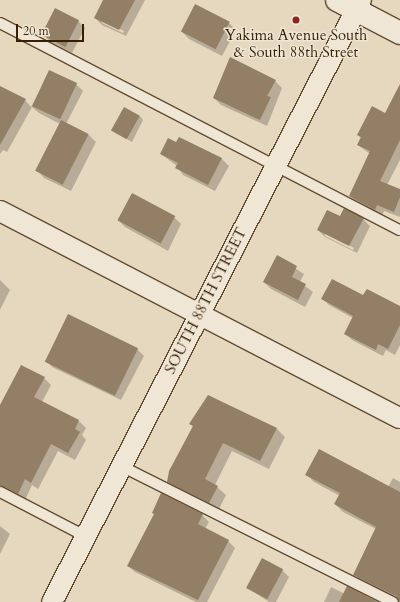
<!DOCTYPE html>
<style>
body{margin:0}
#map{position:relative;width:400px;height:602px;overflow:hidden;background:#e6d8bf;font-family:Cardo,serif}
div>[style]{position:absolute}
.shadow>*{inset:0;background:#0003}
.building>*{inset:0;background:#927f65;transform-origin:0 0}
.roads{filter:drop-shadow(1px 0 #624d33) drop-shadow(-1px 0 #624d33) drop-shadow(0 1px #624d33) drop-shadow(0 -1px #624d33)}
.service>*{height:10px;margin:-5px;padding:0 5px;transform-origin:5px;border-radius:5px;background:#efe6d5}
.minor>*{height:20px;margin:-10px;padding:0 10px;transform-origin:10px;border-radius:10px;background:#efe6d5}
.secondary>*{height:22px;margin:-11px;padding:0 11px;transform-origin:11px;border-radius:11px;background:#efe6d5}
.dots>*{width:11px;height:11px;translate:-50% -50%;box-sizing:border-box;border:2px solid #efe6d5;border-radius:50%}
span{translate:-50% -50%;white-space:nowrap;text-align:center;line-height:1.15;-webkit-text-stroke:3px #efe6d5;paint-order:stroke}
.poi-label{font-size:15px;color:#361f04}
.street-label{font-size:15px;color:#361f04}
.scale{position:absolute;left:16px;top:24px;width:68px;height:18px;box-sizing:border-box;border:2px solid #361f04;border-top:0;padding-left:5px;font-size:12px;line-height:14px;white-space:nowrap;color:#361f04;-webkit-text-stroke:3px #efe6d5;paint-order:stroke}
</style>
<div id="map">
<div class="shadow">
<i style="clip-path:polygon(evenodd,104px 0,145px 0,126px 36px,102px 25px,95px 18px,104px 0,102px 21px,124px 31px,123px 33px,102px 23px,102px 21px)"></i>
<i style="clip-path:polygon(78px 21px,85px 28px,72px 53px,50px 42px,43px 34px)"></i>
<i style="clip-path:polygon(229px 23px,236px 30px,222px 56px,189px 39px,182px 32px)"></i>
<i style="clip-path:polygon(50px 71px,76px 84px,83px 91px,66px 124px,89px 135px,96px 142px,71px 191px,44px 178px,37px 170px,60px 124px,39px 113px,32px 107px,7px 152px,3px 150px,0 154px,0 87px,25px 100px,31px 107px)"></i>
<i style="clip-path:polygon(275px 81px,282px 88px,267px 126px,221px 105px,214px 98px)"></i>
<i style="clip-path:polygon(385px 114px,400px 115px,400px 160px,387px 185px,400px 190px,400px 217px,384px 211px,382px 216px,357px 203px,350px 196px,370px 154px,358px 145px,361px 138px,358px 135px)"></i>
<i style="clip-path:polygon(140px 116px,143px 120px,132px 142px,113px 131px)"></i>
<i style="clip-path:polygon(179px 138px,222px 159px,229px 166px,215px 191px,183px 175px,177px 166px,161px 154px,176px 143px)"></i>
<i style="clip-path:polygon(174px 217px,181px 224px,168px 251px,125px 227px,118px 220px)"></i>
<i style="clip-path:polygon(evenodd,340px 218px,363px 219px,370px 226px,357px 253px,325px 237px,318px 230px,340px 218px,325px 233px,354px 248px,353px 250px,325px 236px,325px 233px)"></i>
<i style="clip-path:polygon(278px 257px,304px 274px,300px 282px,313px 292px,305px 307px,271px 289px,264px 282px)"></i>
<i style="clip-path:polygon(0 280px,10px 290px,0 310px)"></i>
<i style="clip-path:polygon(364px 297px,400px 307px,400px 345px,395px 355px,386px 350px,383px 356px,352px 340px,345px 334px,353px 318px,329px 305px,322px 298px)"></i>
<i style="clip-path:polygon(137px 349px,144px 356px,121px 400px,52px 367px,45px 360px)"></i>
<i style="clip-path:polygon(44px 378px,51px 385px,42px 402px,79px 421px,86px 428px,82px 435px,86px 440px,75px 460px,58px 451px,38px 489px,32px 485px,25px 500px,0 488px,0 410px)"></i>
<i style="clip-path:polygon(191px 424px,276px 428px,285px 437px,269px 469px,232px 451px,215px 485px,226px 495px,218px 511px,177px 490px,168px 481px,193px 427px)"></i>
<i style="clip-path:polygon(307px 475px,388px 487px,393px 478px,400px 482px,400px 598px,394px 595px,392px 597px,362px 582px,354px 574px,376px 529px,343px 512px,335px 504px,340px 496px,314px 482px)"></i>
<i style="clip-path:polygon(162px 495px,202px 515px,209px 522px,205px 529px,228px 541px,235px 548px,207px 602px,196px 602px,135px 572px,128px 566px,155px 515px)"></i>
<i style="clip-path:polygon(0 526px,10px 534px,0 554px)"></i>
<i style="clip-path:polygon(282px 570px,289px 577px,276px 602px,269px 602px,248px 588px)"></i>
<i style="clip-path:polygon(331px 587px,345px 594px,376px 602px,324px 602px)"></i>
</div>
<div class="building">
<i style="clip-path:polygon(103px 0,135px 0,119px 30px,94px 18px)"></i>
<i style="left:195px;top:4px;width:39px;height:31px;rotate:27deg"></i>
<i style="left:55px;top:8px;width:27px;height:30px;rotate:27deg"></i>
<i style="clip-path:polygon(230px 57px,276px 80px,267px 96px,271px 97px,260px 120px,213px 98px)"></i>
<i style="left:49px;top:70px;width:31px;height:40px;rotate:25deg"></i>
<i style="clip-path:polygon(400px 84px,400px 140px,380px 181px,400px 189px,400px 197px,394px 212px,377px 205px,375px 210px,349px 196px,370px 151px,357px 145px,361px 137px,357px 135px,372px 106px,385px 113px)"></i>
<i style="clip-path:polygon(0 86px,26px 99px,0 145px)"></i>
<i style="left:124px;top:107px;width:18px;height:27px;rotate:29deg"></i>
<i style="left:61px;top:120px;width:31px;height:57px;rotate:27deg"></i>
<i style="clip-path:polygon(179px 137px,222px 158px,208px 185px,175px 168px,178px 163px,160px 154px,168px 138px,176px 142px)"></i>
<i style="left:132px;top:193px;width:49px;height:31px;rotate:28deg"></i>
<i style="clip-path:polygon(344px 208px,364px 218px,349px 246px,317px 230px,327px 210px,340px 216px)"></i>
<i style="clip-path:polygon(277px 255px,297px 266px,292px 277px,306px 284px,298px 300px,263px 282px)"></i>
<i style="clip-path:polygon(332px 279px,363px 295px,367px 289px,400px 306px,400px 325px,388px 349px,378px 344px,376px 350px,344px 334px,353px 316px,321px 299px)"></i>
<i style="left:68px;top:314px;width:78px;height:53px;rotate:26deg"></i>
<i style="clip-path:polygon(21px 365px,45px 377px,34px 397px,79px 420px,75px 429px,80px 432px,68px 453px,51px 444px,31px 483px,25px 479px,18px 494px,0 485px,0 405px)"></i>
<i style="clip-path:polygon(208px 395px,277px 428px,260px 461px,223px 443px,205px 479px,218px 486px,209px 503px,167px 482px,169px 471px,193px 426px,189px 424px)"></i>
<i style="clip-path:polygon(319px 449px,400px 492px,400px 602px,396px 596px,353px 575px,376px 527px,334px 504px,340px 493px,305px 475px)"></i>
<i style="clip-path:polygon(161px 493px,203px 514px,198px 524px,229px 540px,198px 600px,127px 566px,154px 514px,152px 513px)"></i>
<i style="left:262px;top:558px;width:24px;height:34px;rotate:28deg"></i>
<i style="clip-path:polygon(347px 586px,378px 602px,339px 602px)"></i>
</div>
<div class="roads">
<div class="service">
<i style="left:0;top:23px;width:450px;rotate:27.4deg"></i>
<i style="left:121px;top:466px;width:304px;rotate:26.6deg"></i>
<i style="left:0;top:492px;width:96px;rotate:27.4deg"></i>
</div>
<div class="minor">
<i style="left:0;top:211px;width:450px;rotate:27.4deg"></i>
<i style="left:52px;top:602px;width:677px;rotate:-62.83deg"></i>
</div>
<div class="secondary">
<i style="left:337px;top:0;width:71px;rotate:27.6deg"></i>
</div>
</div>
<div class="dots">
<i style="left:296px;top:20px;background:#8f2418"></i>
</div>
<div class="poi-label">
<span style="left:296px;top:44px">Yakima Avenue South<br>&amp; South 88th Street</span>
</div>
<div class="street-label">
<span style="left:206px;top:301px;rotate:-63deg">SOUTH 88TH STREET</span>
</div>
<div class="scale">20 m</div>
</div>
